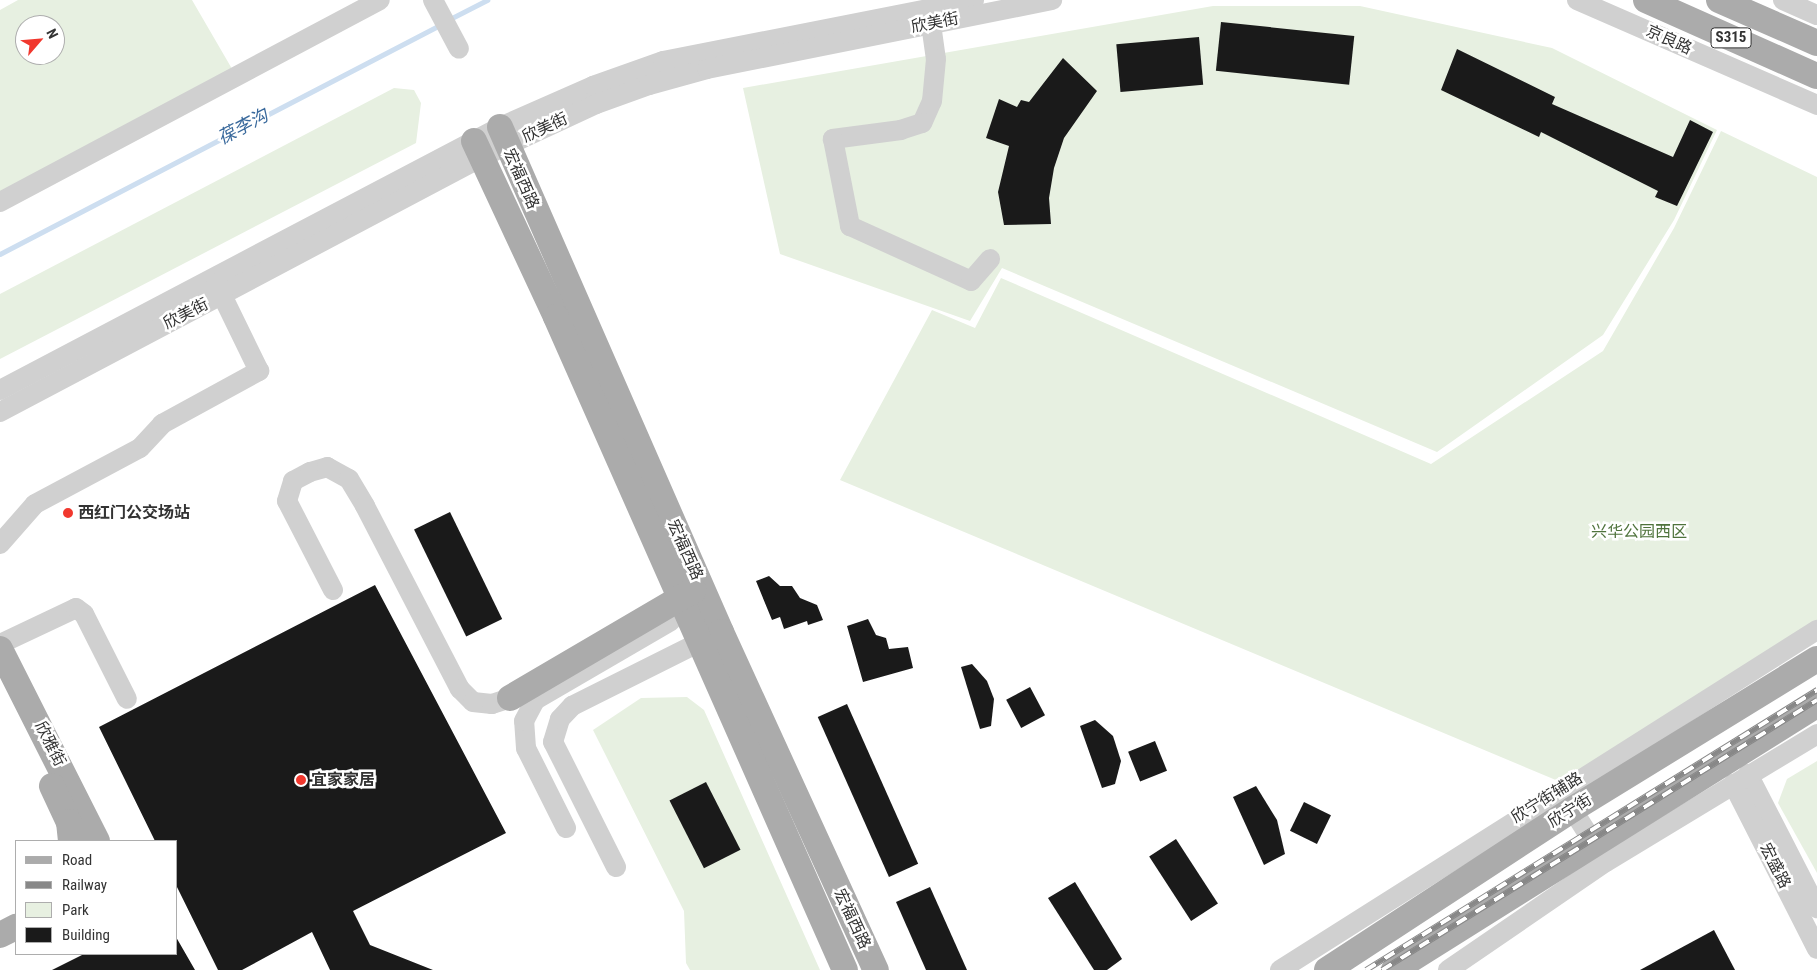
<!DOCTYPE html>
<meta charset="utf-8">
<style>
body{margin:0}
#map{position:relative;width:1817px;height:970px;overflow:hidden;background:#fff;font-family:"Roboto Condensed","Noto Sans SC",sans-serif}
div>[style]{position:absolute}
.green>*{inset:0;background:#e7f0e1}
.stream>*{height:4.5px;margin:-2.25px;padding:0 2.25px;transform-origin:2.25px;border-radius:2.25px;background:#cddef0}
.building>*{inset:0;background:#1a1a1a;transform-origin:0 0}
.minor>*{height:20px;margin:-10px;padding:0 10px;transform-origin:10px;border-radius:10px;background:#d0d0d0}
.major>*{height:26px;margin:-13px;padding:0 13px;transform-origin:13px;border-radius:13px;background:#ababab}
.rail>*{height:5.5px;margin-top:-2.75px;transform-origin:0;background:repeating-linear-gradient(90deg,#fff 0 11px,#888 0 22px);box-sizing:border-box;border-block:1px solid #888}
.dots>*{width:14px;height:14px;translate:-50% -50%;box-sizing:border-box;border:2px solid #fff;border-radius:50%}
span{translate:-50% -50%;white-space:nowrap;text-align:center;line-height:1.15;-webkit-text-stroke:5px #fff;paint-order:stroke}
.shield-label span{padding:1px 4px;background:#fff;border:1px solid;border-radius:4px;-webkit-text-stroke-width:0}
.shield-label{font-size:15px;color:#333;font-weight:700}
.street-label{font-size:16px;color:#333}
.poi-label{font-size:16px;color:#333;font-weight:700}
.left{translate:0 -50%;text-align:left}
.park-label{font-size:16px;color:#4f733c}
.water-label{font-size:18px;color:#39699c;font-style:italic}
.legend{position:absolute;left:15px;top:840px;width:162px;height:115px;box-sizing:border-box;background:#fff;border:1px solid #adadad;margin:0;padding:6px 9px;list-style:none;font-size:15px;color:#333}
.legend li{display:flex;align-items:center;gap:10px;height:25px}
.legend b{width:25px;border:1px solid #adadad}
.north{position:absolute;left:15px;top:15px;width:50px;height:50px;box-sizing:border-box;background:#fff;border:1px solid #adadad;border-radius:50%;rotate:63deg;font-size:14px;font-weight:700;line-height:20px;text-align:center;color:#333}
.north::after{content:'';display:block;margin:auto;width:18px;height:22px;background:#f1382e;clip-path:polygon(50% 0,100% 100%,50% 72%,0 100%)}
</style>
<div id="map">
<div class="green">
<i style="clip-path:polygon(evenodd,18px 0,192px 0,235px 74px,0 199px,0 10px,18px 0,25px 25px,55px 25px,55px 55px,25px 55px,25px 25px)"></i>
<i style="clip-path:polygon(1213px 6px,1360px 6px,1552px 48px,1717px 130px,1674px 220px,1603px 335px,1437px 452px,1002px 268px,970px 321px,780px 254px,743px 88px)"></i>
<i style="clip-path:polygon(394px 88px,414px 90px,421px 103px,416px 143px,0 359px,0 294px)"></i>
<i style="clip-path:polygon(1721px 131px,1817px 177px,1817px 622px,1563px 783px,840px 480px,932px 310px,975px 328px,1001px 278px,1431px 464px,1603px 351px,1674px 228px)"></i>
<i style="clip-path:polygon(687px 697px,704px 710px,820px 970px,690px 970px,686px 963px,684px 911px,593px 730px,641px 698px)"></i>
<i style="clip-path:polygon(1817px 761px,1817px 873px,1778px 803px,1787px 779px)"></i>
</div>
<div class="stream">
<i style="left:448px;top:20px;width:44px;rotate:-27.1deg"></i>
<i style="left:0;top:254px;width:495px;rotate:-27.5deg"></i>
</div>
<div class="building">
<i style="left:1221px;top:22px;width:134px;height:49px;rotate:6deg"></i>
<i style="left:1199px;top:37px;width:48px;height:83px;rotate:85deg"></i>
<i style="clip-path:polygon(1457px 49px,1555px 97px,1552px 104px,1673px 157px,1690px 120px,1713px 132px,1677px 206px,1655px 197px,1658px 191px,1541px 132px,1539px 137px,1441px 90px)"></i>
<i style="clip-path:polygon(1063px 58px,1097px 91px,1064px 138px,1054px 168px,1049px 198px,1051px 224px,1004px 225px,998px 192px,1009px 146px,986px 138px,999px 99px,1017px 107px,1021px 100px,1029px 102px)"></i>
<i style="left:450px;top:512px;width:119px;height:40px;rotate:64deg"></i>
<i style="clip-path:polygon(769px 576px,780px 586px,792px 586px,800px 598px,817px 605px,823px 620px,808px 625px,807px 621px,784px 629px,780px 617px,772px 620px,756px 581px)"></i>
<i style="clip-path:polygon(375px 585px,506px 833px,353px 911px,370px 945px,433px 970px,330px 970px,312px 932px,242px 970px,218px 970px,176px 885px,176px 841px,155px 841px,99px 727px)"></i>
<i style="clip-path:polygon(868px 619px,876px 635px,886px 638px,889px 649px,908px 647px,913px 668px,863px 682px,847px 626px)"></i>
<i style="clip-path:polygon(972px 664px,987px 681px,994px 699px,991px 726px,980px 729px,961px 667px)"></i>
<i style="left:1030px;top:687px;width:32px;height:27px;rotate:62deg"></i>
<i style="left:847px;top:704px;width:175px;height:32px;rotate:66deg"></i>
<i style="clip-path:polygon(1095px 720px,1113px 736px,1121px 761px,1115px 784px,1102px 788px,1080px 726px)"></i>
<i style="left:1155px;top:741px;width:32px;height:29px;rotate:68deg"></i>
<i style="left:706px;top:782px;width:76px;height:41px;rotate:63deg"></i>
<i style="clip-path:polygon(1256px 786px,1277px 820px,1285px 854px,1264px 865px,1233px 797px)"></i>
<i style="left:1304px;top:802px;width:30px;height:32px;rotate:26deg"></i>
<i style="left:1176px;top:839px;width:77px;height:32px;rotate:57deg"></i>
<i style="clip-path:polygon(1075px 882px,1122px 959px,1107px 970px,1094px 970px,1048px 898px)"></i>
<i style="clip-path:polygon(930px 887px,967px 970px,926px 970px,896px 902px)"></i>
<i style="clip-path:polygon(1714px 930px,1735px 970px,1640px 970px)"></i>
<i style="clip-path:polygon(176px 937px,195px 970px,52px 970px,84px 954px,176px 954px)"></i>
</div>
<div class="minor">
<i style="left:433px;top:0;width:55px;rotate:62deg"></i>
<i style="left:1577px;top:0;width:262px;rotate:23.6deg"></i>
<i style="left:1783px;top:0;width:37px;rotate:24deg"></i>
<i style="left:931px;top:24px;width:35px;rotate:82deg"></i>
<i style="left:936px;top:59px;width:42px;rotate:95.4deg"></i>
<i style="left:932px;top:101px;width:24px;rotate:114deg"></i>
<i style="left:922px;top:123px;width:22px;rotate:162deg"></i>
<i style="left:901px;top:130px;width:69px;rotate:172.5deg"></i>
<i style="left:833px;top:139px;width:89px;rotate:78.9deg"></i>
<i style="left:850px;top:226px;width:133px;rotate:24.4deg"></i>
<i style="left:971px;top:281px;width:29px;rotate:-49deg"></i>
<i style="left:0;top:202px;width:430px;rotate:-28deg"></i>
<i style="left:0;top:390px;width:565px;rotate:-27.74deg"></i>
<i style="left:500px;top:127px;width:102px;rotate:-23.8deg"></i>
<i style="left:593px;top:86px;width:74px;rotate:-19.7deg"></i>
<i style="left:663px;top:61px;width:317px;rotate:-11.1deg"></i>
<i style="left:0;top:412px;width:545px;rotate:-27.88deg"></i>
<i style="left:482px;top:157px;width:126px;rotate:-24.9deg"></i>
<i style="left:596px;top:104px;width:56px;rotate:-19.7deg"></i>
<i style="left:649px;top:85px;width:60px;rotate:-15.4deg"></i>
<i style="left:707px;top:69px;width:352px;rotate:-11.3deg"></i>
<i style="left:0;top:544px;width:53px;rotate:-48.8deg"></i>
<i style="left:35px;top:504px;width:119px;rotate:-28.1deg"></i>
<i style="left:140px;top:448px;width:33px;rotate:-47deg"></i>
<i style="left:162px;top:424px;width:111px;rotate:-28.7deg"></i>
<i style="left:259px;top:371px;width:98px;rotate:-116deg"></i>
<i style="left:333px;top:590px;width:100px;rotate:-117.3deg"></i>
<i style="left:287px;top:501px;width:21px;rotate:-73deg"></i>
<i style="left:293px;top:481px;width:19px;rotate:-28deg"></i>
<i style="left:310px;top:472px;width:18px;rotate:-16deg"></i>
<i style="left:327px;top:467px;width:25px;rotate:29deg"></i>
<i style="left:349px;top:479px;width:31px;rotate:59deg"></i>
<i style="left:365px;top:506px;width:206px;rotate:62.6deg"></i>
<i style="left:460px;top:689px;width:18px;rotate:45deg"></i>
<i style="left:473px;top:702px;width:19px;rotate:6deg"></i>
<i style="left:492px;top:704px;width:19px;rotate:-18deg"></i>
<i style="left:0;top:644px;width:84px;rotate:-25.3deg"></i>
<i style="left:76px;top:608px;width:10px;rotate:37deg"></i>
<i style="left:84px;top:614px;width:95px;rotate:63.2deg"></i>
<i style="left:1748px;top:774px;width:151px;rotate:62.8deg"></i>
<i style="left:1733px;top:784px;width:185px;rotate:63deg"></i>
<i style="left:1565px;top:798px;width:69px;rotate:57.5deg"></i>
<i style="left:566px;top:828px;width:89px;rotate:-116.6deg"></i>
<i style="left:526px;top:748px;width:27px;rotate:-94deg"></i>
<i style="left:524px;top:721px;width:24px;rotate:-62deg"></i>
<i style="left:535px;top:700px;width:157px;rotate:-30.2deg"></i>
<i style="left:616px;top:867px;width:140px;rotate:-116.7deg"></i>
<i style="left:553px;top:742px;width:24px;rotate:-73deg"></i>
<i style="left:560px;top:719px;width:18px;rotate:-47deg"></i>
<i style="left:572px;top:706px;width:157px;rotate:-26.6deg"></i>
<i style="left:1280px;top:970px;width:636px;rotate:-32.34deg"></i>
<i style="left:1448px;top:970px;width:191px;rotate:-34.4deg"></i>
<i style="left:1606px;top:862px;width:247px;rotate:-31.2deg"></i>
</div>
<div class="major">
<i style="left:1646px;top:0;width:187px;rotate:24deg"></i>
<i style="left:1719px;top:0;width:107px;rotate:23.7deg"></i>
<i style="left:500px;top:127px;width:551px;rotate:66.36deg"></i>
<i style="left:721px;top:632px;width:372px;rotate:65.4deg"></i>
<i style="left:474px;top:141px;width:194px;rotate:65deg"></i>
<i style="left:556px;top:317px;width:714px;rotate:66.13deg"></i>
<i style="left:0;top:649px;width:215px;rotate:63.2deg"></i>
<i style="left:510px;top:698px;width:213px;rotate:-30.4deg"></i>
<i style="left:52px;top:786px;width:40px;rotate:65deg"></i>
<i style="left:69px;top:822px;width:19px;rotate:84deg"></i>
<i style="left:0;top:935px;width:18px;rotate:-27deg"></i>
<i style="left:1327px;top:970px;width:294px;rotate:-33.2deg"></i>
<i style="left:1573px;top:809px;width:286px;rotate:-31.6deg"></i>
<i style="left:1394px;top:970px;width:499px;rotate:-32.1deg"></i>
</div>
<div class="rail">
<i style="left:1366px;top:970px;width:531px;rotate:-31.83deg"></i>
<i style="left:1382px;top:970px;width:512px;rotate:-31.83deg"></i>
</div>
<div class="dots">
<i style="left:68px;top:513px;background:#f1382e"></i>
<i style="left:301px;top:780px;background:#f1382e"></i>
</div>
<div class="shield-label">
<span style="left:1731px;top:38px">S315</span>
</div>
<div class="street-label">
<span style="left:935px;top:23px;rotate:-11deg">欣美街</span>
<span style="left:1669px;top:40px;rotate:24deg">京良路</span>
<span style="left:545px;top:128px;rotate:-25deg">欣美街</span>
<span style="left:521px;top:179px;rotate:66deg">宏福西路</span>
<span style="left:186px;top:314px;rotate:-27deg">欣美街</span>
<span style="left:685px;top:550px;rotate:66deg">宏福西路</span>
<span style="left:50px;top:744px;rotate:63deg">欣雅街</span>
<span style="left:1547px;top:798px;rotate:-32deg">欣宁街辅路</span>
<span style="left:1570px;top:811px;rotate:-32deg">欣宁街</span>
<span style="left:1775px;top:866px;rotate:63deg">宏盛路</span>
<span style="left:852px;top:919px;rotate:65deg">宏福西路</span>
</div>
<div class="poi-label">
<span class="left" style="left:78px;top:513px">西红门公交场站</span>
<span class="left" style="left:311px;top:780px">宜家家居</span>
</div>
<div class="park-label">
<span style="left:1639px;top:532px">兴华公园西区</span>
</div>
<div class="water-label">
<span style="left:243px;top:127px;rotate:-28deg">葆李沟</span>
</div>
<ul class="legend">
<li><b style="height:6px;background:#ababab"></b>Road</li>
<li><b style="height:6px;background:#888"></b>Railway</li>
<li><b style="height:14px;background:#e7f0e1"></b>Park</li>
<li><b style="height:14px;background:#1a1a1a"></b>Building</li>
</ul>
<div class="north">N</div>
</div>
